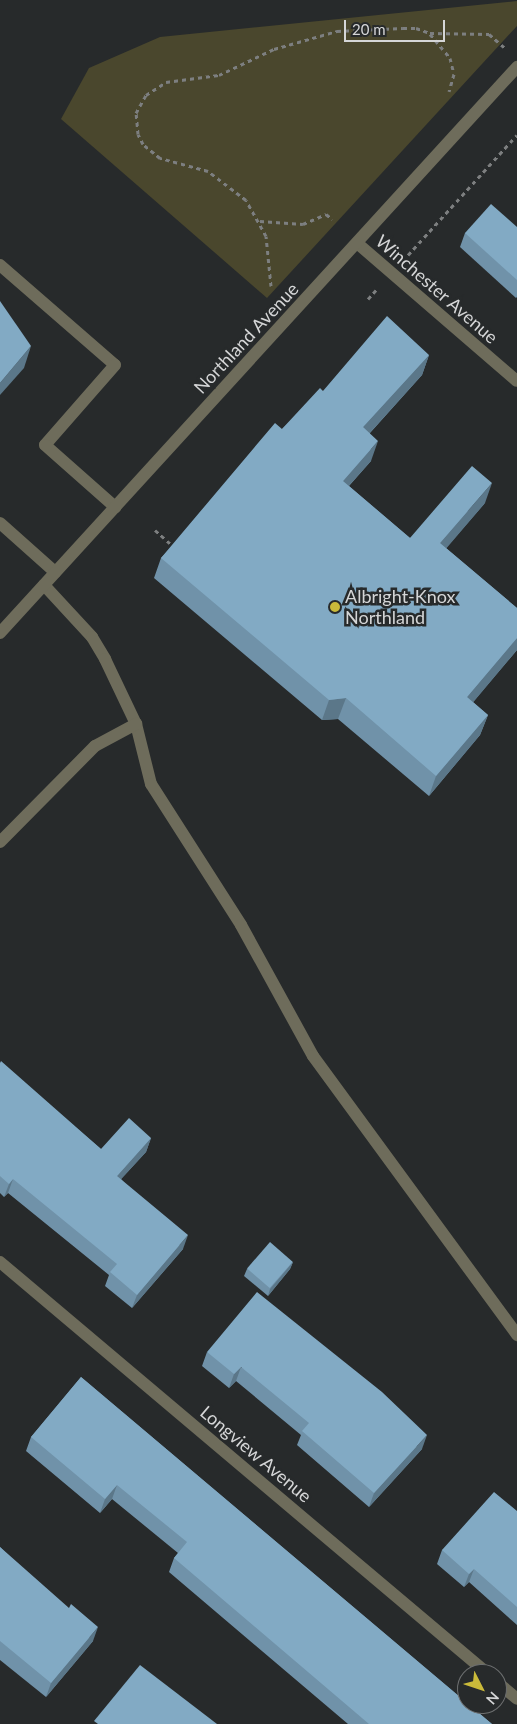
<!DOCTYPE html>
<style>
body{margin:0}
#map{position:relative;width:517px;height:1724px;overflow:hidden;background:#272a2b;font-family:Lato,sans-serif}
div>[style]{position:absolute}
.green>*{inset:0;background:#4a472d}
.path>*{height:3px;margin-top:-1.5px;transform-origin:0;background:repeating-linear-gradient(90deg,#7d7f80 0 4px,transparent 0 8px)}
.minor>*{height:12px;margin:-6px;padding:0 6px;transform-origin:6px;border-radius:6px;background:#6e6c5b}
.wall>*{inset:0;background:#7092a9}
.shaded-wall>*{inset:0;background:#5b7789}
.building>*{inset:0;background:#82aac4;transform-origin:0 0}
.dots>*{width:14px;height:14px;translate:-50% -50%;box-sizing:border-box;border:2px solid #272a2b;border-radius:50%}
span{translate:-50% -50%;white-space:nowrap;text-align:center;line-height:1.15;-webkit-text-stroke:5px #272a2b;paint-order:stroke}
.street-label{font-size:18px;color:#d5d6d7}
.poi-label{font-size:18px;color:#d5d6d7}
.left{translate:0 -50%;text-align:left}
.north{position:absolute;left:457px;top:1664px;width:50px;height:50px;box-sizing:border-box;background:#272a2b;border:1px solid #6d6f70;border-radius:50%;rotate:131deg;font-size:14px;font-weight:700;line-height:20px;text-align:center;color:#d5d6d7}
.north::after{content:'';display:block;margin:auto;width:18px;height:22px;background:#caba3a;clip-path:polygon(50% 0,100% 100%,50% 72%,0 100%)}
.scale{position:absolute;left:344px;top:20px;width:101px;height:22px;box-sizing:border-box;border:2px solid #d5d6d7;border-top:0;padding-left:6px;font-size:15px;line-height:18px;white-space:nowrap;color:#d5d6d7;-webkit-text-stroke:4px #272a2b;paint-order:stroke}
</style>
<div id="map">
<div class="green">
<i style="clip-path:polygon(517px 1px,517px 26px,267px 298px,61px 119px,89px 68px,160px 37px)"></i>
</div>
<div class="path">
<i style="left:430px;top:34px;width:31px;rotate:50deg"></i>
<i style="left:450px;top:58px;width:16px;rotate:76deg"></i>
<i style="left:454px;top:74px;width:18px;rotate:106deg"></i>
<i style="left:260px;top:221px;width:43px;rotate:4deg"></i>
<i style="left:303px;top:224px;width:25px;rotate:-23deg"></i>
<i style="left:326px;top:214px;width:8px;rotate:40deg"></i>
<i style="left:408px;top:255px;width:162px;rotate:-47.8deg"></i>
<i style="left:271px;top:286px;width:50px;rotate:-95.7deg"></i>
<i style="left:266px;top:236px;width:41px;rotate:-119.1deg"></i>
<i style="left:246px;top:200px;width:48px;rotate:-142.7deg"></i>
<i style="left:208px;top:171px;width:50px;rotate:-164.8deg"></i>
<i style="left:160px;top:158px;width:22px;rotate:-141deg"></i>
<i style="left:143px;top:144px;width:11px;rotate:-117deg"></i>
<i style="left:138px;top:134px;width:21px;rotate:-95deg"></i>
<i style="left:136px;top:113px;width:21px;rotate:-61deg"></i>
<i style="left:146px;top:95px;width:24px;rotate:-33deg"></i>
<i style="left:166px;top:82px;width:53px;rotate:-7.5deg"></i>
<i style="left:219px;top:75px;width:61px;rotate:-25.3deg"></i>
<i style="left:274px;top:49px;width:66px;rotate:-15.9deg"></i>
<i style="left:337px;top:31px;width:66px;rotate:-2.6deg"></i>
<i style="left:403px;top:28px;width:13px"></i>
<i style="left:416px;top:28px;width:15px;rotate:20deg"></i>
<i style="left:430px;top:33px;width:59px;rotate:1deg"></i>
<i style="left:489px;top:34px;width:21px;rotate:41deg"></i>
<i style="left:368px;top:299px;width:12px;rotate:-48deg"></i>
<i style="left:155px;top:530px;width:25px;rotate:42deg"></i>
</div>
<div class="minor">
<i style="left:357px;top:243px;width:211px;rotate:40.8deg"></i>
<i style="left:0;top:265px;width:152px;rotate:41deg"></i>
<i style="left:115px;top:365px;width:106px;rotate:131.2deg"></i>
<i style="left:45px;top:445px;width:94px;rotate:41.5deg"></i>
<i style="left:0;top:523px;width:74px;rotate:41.7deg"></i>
<i style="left:44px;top:585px;width:71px;rotate:47.3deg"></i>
<i style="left:92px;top:637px;width:26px;rotate:59deg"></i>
<i style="left:105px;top:659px;width:72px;rotate:64.5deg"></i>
<i style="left:136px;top:724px;width:62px;rotate:76deg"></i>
<i style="left:151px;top:784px;width:167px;rotate:57.4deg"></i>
<i style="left:241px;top:925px;width:149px;rotate:61.2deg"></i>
<i style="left:313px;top:1056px;width:346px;rotate:53.8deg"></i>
<i style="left:0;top:633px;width:767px;rotate:-47.59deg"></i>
<i style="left:0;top:842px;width:135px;rotate:-45.3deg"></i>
<i style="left:95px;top:746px;width:47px;rotate:-28.2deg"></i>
<i style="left:0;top:1262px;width:639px;rotate:40.17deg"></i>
<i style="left:497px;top:1682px;width:26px;rotate:40deg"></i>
</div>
<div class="wall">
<i style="clip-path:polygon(517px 227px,517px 297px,516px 298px,460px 247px,465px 233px)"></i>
<i style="clip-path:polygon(429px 355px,422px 375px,370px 433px,371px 461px,349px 486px,410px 538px,485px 503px,446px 548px,517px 608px,517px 650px,473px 702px,488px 715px,480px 735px,429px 796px,338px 719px,322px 720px,154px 578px,161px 558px,282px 429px,323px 391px)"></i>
<i style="clip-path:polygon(0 1063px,101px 1149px,151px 1138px,146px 1152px,121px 1179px,183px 1249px,132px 1308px,105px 1286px,109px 1275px,8px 1193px,4px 1197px,0 1193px)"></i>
<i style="clip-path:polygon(293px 1262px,290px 1269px,268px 1296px,244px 1276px,247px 1269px)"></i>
<i style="clip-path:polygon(207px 1352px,422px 1449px,369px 1507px,297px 1445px,301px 1435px,236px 1381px,229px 1388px,202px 1366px)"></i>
<i style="clip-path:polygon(81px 1377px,492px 1724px,348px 1724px,169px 1572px,174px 1558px,178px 1553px,112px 1499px,100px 1513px,26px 1451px,31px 1437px)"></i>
<i style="clip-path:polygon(517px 1511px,517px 1625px,469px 1582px,464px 1587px,437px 1564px,442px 1550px)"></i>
<i style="clip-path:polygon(0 1547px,93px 1641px,46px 1697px,0 1660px)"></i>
</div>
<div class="shaded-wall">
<i style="clip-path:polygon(31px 346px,24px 368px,0 395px,0 383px)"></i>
<i style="clip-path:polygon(429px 355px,422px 375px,356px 448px,363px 427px)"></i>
<i style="clip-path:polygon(378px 441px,371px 461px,335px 501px,343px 481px)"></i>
<i style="clip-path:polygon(492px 483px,485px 503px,433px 564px,440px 543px)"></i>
<i style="clip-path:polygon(517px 638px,517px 650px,460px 718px,467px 697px)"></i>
<i style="clip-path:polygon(346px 698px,338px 719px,322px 720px,329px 700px)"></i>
<i style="clip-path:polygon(488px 715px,480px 735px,429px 796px,436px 776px)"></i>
<i style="clip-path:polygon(151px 1138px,146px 1152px,112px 1189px,117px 1176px)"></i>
<i style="clip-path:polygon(13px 1179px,8px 1193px,4px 1197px,9px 1184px)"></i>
<i style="clip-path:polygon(188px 1235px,183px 1249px,132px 1308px,137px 1295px)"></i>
<i style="clip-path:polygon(293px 1262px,290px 1269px,268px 1296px,270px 1289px)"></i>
<i style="clip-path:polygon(241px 1367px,236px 1381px,229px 1388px,234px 1374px)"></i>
<i style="clip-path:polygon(427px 1435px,422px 1449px,369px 1507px,374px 1493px)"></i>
<i style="clip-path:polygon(117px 1485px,112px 1499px,100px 1513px,105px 1499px)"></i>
<i style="clip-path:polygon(474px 1569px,469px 1582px,464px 1587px,469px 1574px)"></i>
<i style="clip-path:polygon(98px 1627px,93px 1641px,46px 1697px,51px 1683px)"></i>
</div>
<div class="building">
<i style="clip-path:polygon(491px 204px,517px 227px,517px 280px,465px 233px)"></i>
<i style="clip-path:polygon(0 301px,31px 346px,0 383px)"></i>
<i style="clip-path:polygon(387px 316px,429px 355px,363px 427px,378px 441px,343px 481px,410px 538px,472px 466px,492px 483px,440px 543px,517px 608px,517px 638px,467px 697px,488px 715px,436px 776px,346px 698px,329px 700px,161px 558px,275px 423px,282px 429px,320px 388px,323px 391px)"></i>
<i style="clip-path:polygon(1px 1061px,101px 1149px,129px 1118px,151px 1138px,117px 1176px,188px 1235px,137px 1295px,110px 1272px,117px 1264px,13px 1179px,9px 1184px,0 1176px,0 1063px)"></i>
<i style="left:270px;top:1242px;width:30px;height:35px;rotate:41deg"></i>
<i style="clip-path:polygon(257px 1292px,382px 1392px,427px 1435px,374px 1493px,302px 1431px,309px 1423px,241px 1367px,234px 1374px,207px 1352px)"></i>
<i style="clip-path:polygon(81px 1377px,467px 1703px,467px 1704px,468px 1704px,492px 1724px,369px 1724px,174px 1558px,187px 1542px,117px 1485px,105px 1499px,31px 1437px)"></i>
<i style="clip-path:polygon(494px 1492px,517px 1511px,517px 1607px,474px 1569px,469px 1574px,442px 1550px)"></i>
<i style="clip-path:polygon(0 1547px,69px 1608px,71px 1604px,98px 1627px,51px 1683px,0 1641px)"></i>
<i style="clip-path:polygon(140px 1665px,217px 1724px,98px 1724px,94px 1721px)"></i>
</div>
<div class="dots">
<i style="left:335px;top:607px;background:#caba3a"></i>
</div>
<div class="street-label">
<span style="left:437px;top:289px;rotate:41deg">Winchester Avenue</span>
<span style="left:246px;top:338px;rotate:-47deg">Northland Avenue</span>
<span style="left:256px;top:1454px;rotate:40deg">Longview Avenue</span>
</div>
<div class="poi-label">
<span class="left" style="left:345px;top:607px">Albright-Knox<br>Northland</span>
</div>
<div class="north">N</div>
<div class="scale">20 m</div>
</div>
